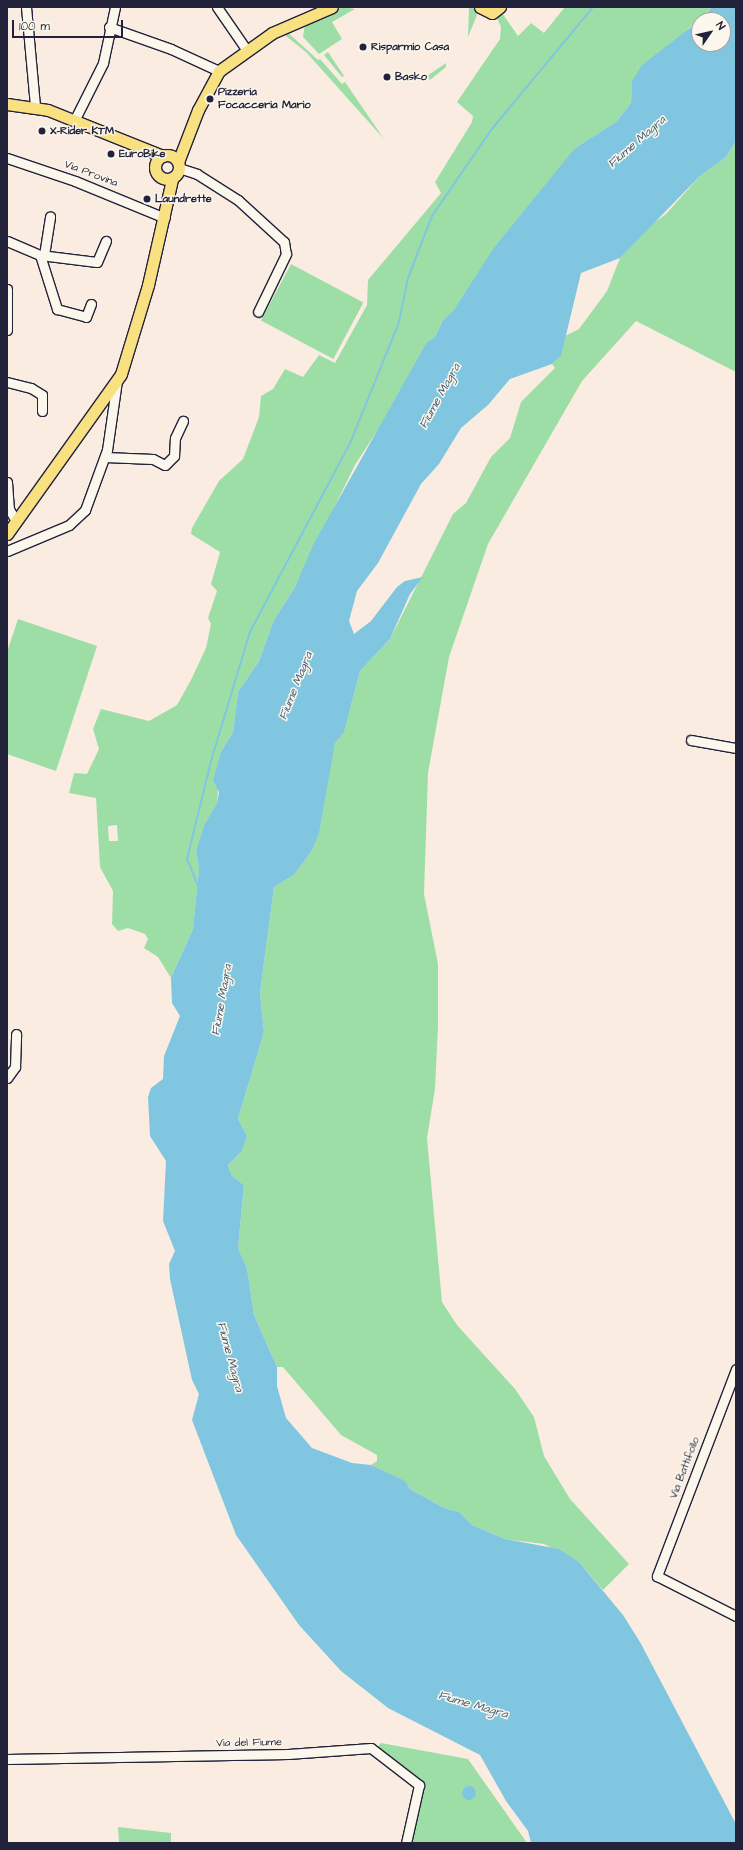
<!DOCTYPE html>
<style>
body{margin:0}
#map{position:relative;width:743px;height:1850px;overflow:hidden;background:#fbece1;font-family:"Architects Daughter",sans-serif}
div>[style]{position:absolute}
.green>*{inset:0;background:#9ddea7;transform-origin:0 0}
.water>*{inset:0;background:#80c6e1}
.round{border-radius:50%}
.stream>*{height:2px;margin:-1px;padding:0 1px;transform-origin:1px;border-radius:1px;background:#80c6e1}
.roads{filter:drop-shadow(1px 0 #22223b) drop-shadow(-1px 0 #22223b) drop-shadow(0 1px #22223b) drop-shadow(0 -1px #22223b)}
.minor>*{height:9px;margin:-4.5px;padding:0 4.5px;transform-origin:4.5px;border-radius:4.5px;background:#fbf7ec}
.major>*{height:11px;margin:-5.5px;padding:0 5.5px;transform-origin:5.5px;border-radius:5.5px;background:#f9e181}
.major>.ring{margin:-5.5px;padding:0;box-sizing:content-box;background:none;border:11px solid #f9e181;border-radius:50%}
.dots>*{width:11px;height:11px;translate:-50% -50%;box-sizing:border-box;border:2px solid #fbf7ec;border-radius:50%}
span{translate:-50% -50%;white-space:nowrap;text-align:center;line-height:1.15;-webkit-text-stroke:3px #fbf7ec;paint-order:stroke}
.poi-label{font-size:11px;color:#22223b;font-weight:700}
.left{translate:0 -50%;text-align:left}
.street-label{font-size:11px;color:#22223b}
.water-label{font-size:12px;color:#435b75;font-style:italic}
.frame{position:absolute;inset:0;border:8px solid #22223b;pointer-events:none}
.north{position:absolute;left:691px;top:12px;width:40px;height:40px;box-sizing:border-box;background:#fbf7ec;border:1px solid #a4a2a5;border-radius:50%;rotate:56deg;font-size:11px;font-weight:700;line-height:16px;text-align:center;color:#22223b}
.north::after{content:'';display:block;margin:auto;width:14px;height:18px;background:#22223b;clip-path:polygon(50% 0,100% 100%,50% 72%,0 100%)}
.scale{position:absolute;left:12px;top:20px;width:111px;height:18px;box-sizing:border-box;border:2px solid #22223b;border-top:0;padding-left:5px;font-size:12px;line-height:14px;white-space:nowrap;color:#22223b;-webkit-text-stroke:3px #fbf7ec;paint-order:stroke}
</style>
<div id="map">
<div class="green">
<i style="clip-path:polygon(343px 7px,355px 9px,332px 22px,342px 39px,319px 54px,303px 37px,305px 24px)"></i>
<i style="clip-path:polygon(469px 7px,475px 7px,477px 15px,468px 37px)"></i>
<i style="clip-path:polygon(evenodd,565px 7px,712px 7px,632px 81px,631px 103px,616px 122px,575px 148px,454px 311px,443px 320px,435px 337px,427px 342px,401px 394px,355px 465px,295px 587px,274px 620px,259px 661px,238px 692px,233px 732px,221px 752px,217px 803px,204px 825px,196px 850px,199px 869px,193px 929px,171px 978px,158px 957px,144px 948px,148px 939px,145px 934px,128px 928px,118px 931px,112px 924px,113px 891px,100px 867px,96px 798px,69px 793px,74px 773px,87px 774px,99px 749px,93px 729px,101px 709px,149px 721px,177px 705px,191px 680px,206px 648px,211px 624px,208px 618px,217px 591px,211px 584px,220px 552px,191px 534px,192px 528px,219px 481px,243px 459px,259px 417px,261px 396px,273px 389px,285px 369px,303px 377px,319px 355px,335px 363px,367px 305px,368px 280px,441px 193px,435px 182px,472px 122px,473px 116px,457px 102px,500px 39px,501px 27px,496px 16px,500px 10px,518px 36px,531px 23px,544px 33px,565px 7px,117px 825px,118px 841px,109px 841px,108px 826px,117px 825px)"></i>
<i style="clip-path:polygon(285px 30px,318px 60px,320px 59px,342px 84px,345px 82px,384px 139px,306px 52px,281px 32px)"></i>
<i style="clip-path:polygon(328px 52px,344px 76px,342px 77px,324px 55px)"></i>
<i style="clip-path:polygon(446px 63px,446px 67px,430px 80px,427px 76px)"></i>
<i style="clip-path:polygon(736px 141px,736px 372px,636px 321px,582px 381px,488px 544px,449px 657px,428px 773px,424px 894px,438px 964px,438px 1026px,435px 1089px,427px 1138px,442px 1302px,457px 1325px,515px 1389px,534px 1417px,544px 1456px,570px 1499px,629px 1564px,603px 1590px,579px 1562px,544px 1544px,505px 1539px,472px 1525px,459px 1512px,444px 1508px,410px 1489px,404px 1481px,371px 1465px,377px 1461px,377px 1455px,341px 1435px,283px 1367px,277px 1367px,254px 1315px,247px 1268px,238px 1248px,244px 1185px,232px 1176px,228px 1165px,242px 1151px,247px 1136px,238px 1119px,264px 1032px,260px 993px,274px 887px,294px 875px,311px 852px,335px 743px,344px 731px,360px 671px,390px 639px,453px 514px,466px 503px,491px 457px,510px 438px,521px 402px,555px 368px,552px 364px,561px 356px,563px 337px,579px 329px,607px 291px,620px 258px,645px 229px,666px 214px,700px 176px,726px 157px)"></i>
<i style="left:291px;top:264px;width:82px;height:64px;rotate:28deg"></i>
<i style="clip-path:polygon(18px 619px,97px 646px,56px 771px,7px 754px,7px 652px)"></i>
<i style="clip-path:polygon(381px 1743px,468px 1759px,527px 1843px,407px 1843px,421px 1785px,376px 1749px)"></i>
<i style="clip-path:polygon(118px 1827px,171px 1833px,171px 1843px,119px 1843px)"></i>
</div>
<div class="water">
<i style="clip-path:polygon(712px 7px,736px 7px,736px 141px,726px 157px,700px 176px,620px 258px,581px 273px,561px 356px,552px 364px,510px 379px,488px 405px,461px 428px,439px 464px,421px 484px,378px 563px,357px 591px,349px 621px,354px 634px,371px 621px,397px 587px,405px 581px,423px 577px,410px 594px,390px 639px,360px 671px,344px 732px,335px 743px,319px 833px,311px 852px,294px 875px,274px 887px,260px 993px,264px 1032px,238px 1119px,247px 1136px,242px 1151px,228px 1165px,232px 1176px,244px 1185px,238px 1248px,247px 1268px,254px 1315px,277px 1367px,277px 1386px,286px 1418px,312px 1448px,352px 1463px,371px 1465px,405px 1481px,410px 1489px,444px 1508px,459px 1512px,472px 1525px,505px 1539px,559px 1549px,579px 1562px,623px 1615px,640px 1642px,736px 1824px,736px 1843px,531px 1843px,528px 1831px,506px 1801px,480px 1755px,388px 1708px,341px 1671px,299px 1625px,236px 1535px,192px 1420px,199px 1394px,192px 1380px,170px 1279px,169px 1264px,175px 1251px,163px 1221px,166px 1161px,150px 1136px,148px 1097px,151px 1088px,163px 1079px,164px 1056px,180px 1016px,172px 1003px,171px 978px,193px 929px,199px 869px,196px 850px,204px 825px,217px 803px,219px 792px,213px 780px,221px 752px,233px 732px,238px 692px,259px 661px,274px 620px,295px 587px,314px 543px,427px 342px,435px 337px,443px 320px,454px 310px,493px 249px,575px 148px,616px 122px,631px 103px,632px 81px,642px 65px,699px 21px,699px 44px,723px 44px,723px 20px,700px 20px)"></i>
<i class="round" style="left:462px;top:1786px;width:14px;height:14px"></i>
</div>
<div class="stream">
<i style="left:198px;top:886px;width:29px;rotate:-112deg"></i>
<i style="left:187px;top:859px;width:101px;rotate:-76.2deg"></i>
<i style="left:211px;top:761px;width:135px;rotate:-73.2deg"></i>
<i style="left:250px;top:632px;width:216px;rotate:-62.1deg"></i>
<i style="left:351px;top:441px;width:128px;rotate:-68deg"></i>
<i style="left:399px;top:322px;width:45px;rotate:-78.4deg"></i>
<i style="left:408px;top:278px;width:66px;rotate:-68.8deg"></i>
<i style="left:432px;top:216px;width:104px;rotate:-55.5deg"></i>
<i style="left:491px;top:130px;width:160px;rotate:-50.3deg"></i>
</div>
<div class="roads">
<div class="minor">
<i style="left:26px;top:7px;width:99px;rotate:84.8deg"></i>
<i style="left:217px;top:7px;width:51px;rotate:55.4deg"></i>
<i style="left:109px;top:27px;width:66px;rotate:19.5deg"></i>
<i style="left:171px;top:49px;width:53px;rotate:24.6deg"></i>
<i style="left:75px;top:119px;width:63px;rotate:-63.4deg"></i>
<i style="left:103px;top:63px;width:57px;rotate:-77.9deg"></i>
<i style="left:7px;top:158px;width:72px;rotate:18.7deg"></i>
<i style="left:75px;top:181px;width:97px;rotate:22.3deg"></i>
<i style="left:179px;top:168px;width:19px;rotate:18deg"></i>
<i style="left:197px;top:174px;width:49px;rotate:32.4deg"></i>
<i style="left:238px;top:200px;width:62px;rotate:42.4deg"></i>
<i style="left:284px;top:242px;width:12px;rotate:81deg"></i>
<i style="left:286px;top:254px;width:64px;rotate:115.8deg"></i>
<i style="left:7px;top:241px;width:36px;rotate:23deg"></i>
<i style="left:40px;top:255px;width:57px;rotate:7deg"></i>
<i style="left:97px;top:262px;width:23px;rotate:-67deg"></i>
<i style="left:40px;top:255px;width:57px;rotate:72.5deg"></i>
<i style="left:57px;top:309px;width:30px;rotate:15deg"></i>
<i style="left:86px;top:317px;width:14px;rotate:-69deg"></i>
<i style="left:44px;top:255px;width:39px;rotate:-81deg"></i>
<i style="left:7px;top:289px;width:41px;rotate:90deg"></i>
<i style="left:7px;top:382px;width:25px;rotate:14deg"></i>
<i style="left:31px;top:388px;width:13px;rotate:32deg"></i>
<i style="left:42px;top:395px;width:16px;rotate:90deg"></i>
<i style="left:105px;top:457px;width:48px;rotate:2.4deg"></i>
<i style="left:153px;top:459px;width:13px;rotate:27deg"></i>
<i style="left:165px;top:465px;width:13px;rotate:-45deg"></i>
<i style="left:174px;top:456px;width:18px;rotate:-87deg"></i>
<i style="left:175px;top:438px;width:19px;rotate:-65deg"></i>
<i style="left:7px;top:482px;width:27px;rotate:86deg"></i>
<i style="left:9px;top:509px;width:14px;rotate:60deg"></i>
<i style="left:7px;top:551px;width:67px;rotate:-22.8deg"></i>
<i style="left:69px;top:525px;width:22px;rotate:-43deg"></i>
<i style="left:85px;top:510px;width:64px;rotate:-69.9deg"></i>
<i style="left:107px;top:450px;width:70px;rotate:-81.8deg"></i>
<i style="left:691px;top:740px;width:46px;rotate:10.1deg"></i>
<i style="left:7px;top:1078px;width:14px;rotate:-54deg"></i>
<i style="left:15px;top:1067px;width:33px;rotate:-88deg"></i>
<i style="left:736px;top:1369px;width:222px;rotate:110.9deg"></i>
<i style="left:657px;top:1576px;width:89px;rotate:26.9deg"></i>
<i style="left:7px;top:1759px;width:281px;rotate:-1deg"></i>
<i style="left:288px;top:1754px;width:83px;rotate:-4.1deg"></i>
<i style="left:371px;top:1748px;width:61px;rotate:37.6deg"></i>
<i style="left:419px;top:1785px;width:59px;rotate:102.6deg"></i>
</div>
<div class="major">
<i style="left:480px;top:7px;width:13px;rotate:27deg"></i>
<i style="left:492px;top:13px;width:10px;rotate:-37deg"></i>
<i style="left:7px;top:104px;width:41px;rotate:8.3deg"></i>
<i style="left:48px;top:110px;width:124px;rotate:21.8deg"></i>
<i class="ring" style="left:155px;top:155px;width:13px;height:13px"></i>
<i style="left:178px;top:162px;width:56px;rotate:-69deg"></i>
<i style="left:198px;top:110px;width:44px;rotate:-61.7deg"></i>
<i style="left:219px;top:71px;width:65px;rotate:-35.6deg"></i>
<i style="left:272px;top:33px;width:65px;rotate:-23.4deg"></i>
<i style="left:7px;top:534px;width:196px;rotate:-54.5deg"></i>
<i style="left:121px;top:374px;width:93px;rotate:-73.1deg"></i>
<i style="left:148px;top:285px;width:109px;rotate:-77.2deg"></i>
</div>
</div>
<div class="dots">
<i style="left:363px;top:47px;background:#22223b"></i>
<i style="left:387px;top:77px;background:#22223b"></i>
<i style="left:210px;top:99px;background:#22223b"></i>
<i style="left:42px;top:131px;background:#22223b"></i>
<i style="left:111px;top:154px;background:#22223b"></i>
<i style="left:147px;top:199px;background:#22223b"></i>
</div>
<div class="poi-label">
<span class="left" style="left:371px;top:47px">Risparmio Casa</span>
<span class="left" style="left:395px;top:77px">Basko</span>
<span class="left" style="left:218px;top:99px">Pizzeria<br>Focacceria Mario</span>
<span class="left" style="left:50px;top:131px">X-Rider KTM</span>
<span class="left" style="left:119px;top:154px">EuroBike</span>
<span class="left" style="left:155px;top:199px">Laundrette</span>
</div>
<div class="street-label">
<span style="left:91px;top:174px;rotate:21deg">Via Provina</span>
<span style="left:685px;top:1468px;rotate:-69deg">Via Battifollo</span>
<span style="left:249px;top:1743px;rotate:-1deg">Via del Fiume</span>
</div>
<div class="water-label">
<span style="left:637px;top:142px;rotate:-41deg">Fiume Magra</span>
<span style="left:440px;top:396px;rotate:-61deg">Fiume Magra</span>
<span style="left:296px;top:686px;rotate:-68deg">Fiume Magra</span>
<span style="left:222px;top:1000px;rotate:-80deg">Fiume Magra</span>
<span style="left:230px;top:1357px;rotate:75deg">Fiume Magra</span>
<span style="left:473px;top:1705px;rotate:16deg">Fiume Magra</span>
</div>
<div class="frame"></div>
<div class="north">N</div>
<div class="scale">100 m</div>
</div>
